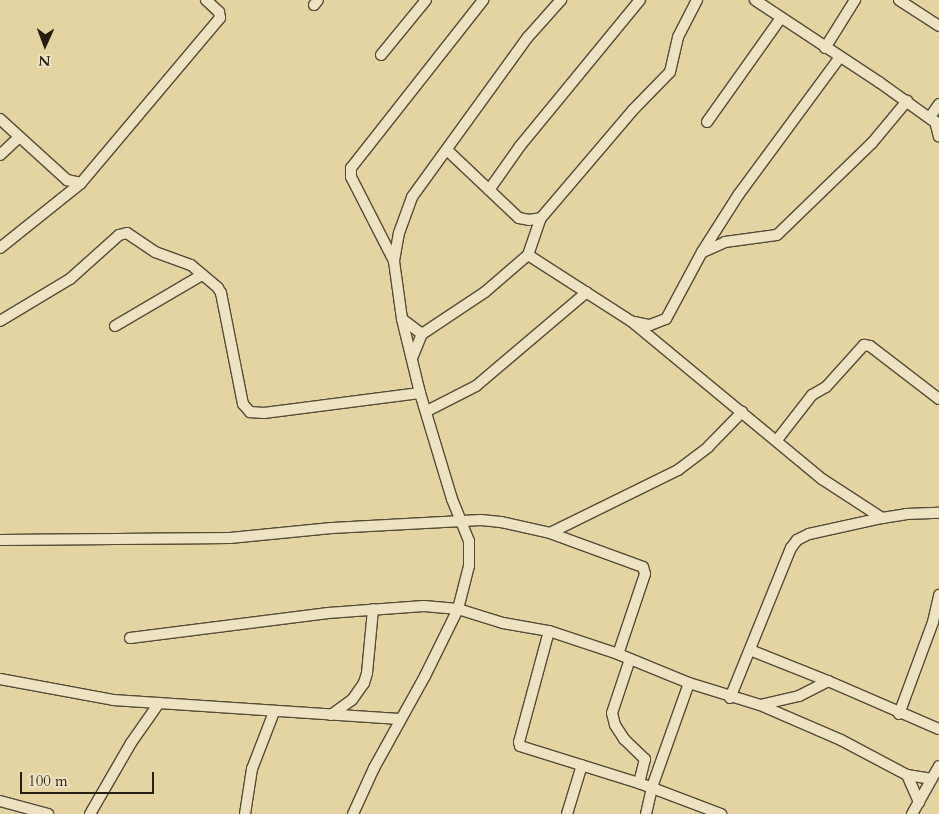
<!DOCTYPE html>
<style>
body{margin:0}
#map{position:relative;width:939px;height:814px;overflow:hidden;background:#e3d4a2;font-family:Cardo,serif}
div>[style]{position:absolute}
.roads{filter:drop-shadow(1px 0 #554b37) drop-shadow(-1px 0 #554b37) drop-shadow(0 1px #554b37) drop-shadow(0 -1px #554b37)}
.minor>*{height:10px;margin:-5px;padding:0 5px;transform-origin:5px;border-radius:5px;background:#ede3c3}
span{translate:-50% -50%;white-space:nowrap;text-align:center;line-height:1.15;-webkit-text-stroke:4px #ede3c3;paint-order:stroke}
.north{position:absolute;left:20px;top:20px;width:50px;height:50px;-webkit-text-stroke:4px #ede3c3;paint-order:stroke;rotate:182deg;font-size:14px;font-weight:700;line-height:20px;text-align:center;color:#261d13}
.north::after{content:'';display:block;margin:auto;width:18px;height:22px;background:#261d13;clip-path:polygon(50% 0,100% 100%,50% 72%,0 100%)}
.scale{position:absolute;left:20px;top:772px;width:134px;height:22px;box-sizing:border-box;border:2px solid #261d13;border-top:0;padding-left:6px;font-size:15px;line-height:18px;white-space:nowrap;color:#261d13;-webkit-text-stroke:4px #ede3c3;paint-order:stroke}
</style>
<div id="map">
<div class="roads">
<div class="minor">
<i style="left:755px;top:0;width:149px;rotate:33.5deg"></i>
<i style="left:879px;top:82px;width:74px;rotate:35.6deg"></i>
<i style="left:899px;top:0;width:48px;rotate:33deg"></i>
<i style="left:314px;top:5px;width:6px;rotate:-51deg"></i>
<i style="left:825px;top:48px;width:57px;rotate:-58deg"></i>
<i style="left:381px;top:55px;width:71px;rotate:-50.7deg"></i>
<i style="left:930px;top:117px;width:16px;rotate:-55deg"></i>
<i style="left:0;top:119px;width:91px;rotate:42.3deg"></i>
<i style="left:67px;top:180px;width:14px;rotate:12deg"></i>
<i style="left:935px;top:121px;width:16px;rotate:76deg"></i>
<i style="left:707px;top:122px;width:128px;rotate:-54.6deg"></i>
<i style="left:447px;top:150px;width:99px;rotate:43.4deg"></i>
<i style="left:519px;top:218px;width:10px;rotate:11deg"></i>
<i style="left:529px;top:220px;width:12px;rotate:-9deg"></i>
<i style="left:0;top:155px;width:26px;rotate:-43deg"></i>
<i style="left:489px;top:190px;width:54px;rotate:-54.8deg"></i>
<i style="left:520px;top:146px;width:189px;rotate:-50.6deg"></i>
<i style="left:0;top:248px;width:104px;rotate:-38.7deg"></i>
<i style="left:81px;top:183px;width:216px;rotate:-49.9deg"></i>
<i style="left:220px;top:18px;width:6px;rotate:-99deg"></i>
<i style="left:219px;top:12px;width:18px;rotate:-137deg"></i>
<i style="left:703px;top:252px;width:24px;rotate:-24deg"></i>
<i style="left:725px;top:242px;width:52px;rotate:-7.7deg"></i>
<i style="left:777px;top:235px;width:132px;rotate:-44.1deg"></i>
<i style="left:872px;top:143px;width:55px;rotate:-50.2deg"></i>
<i style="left:528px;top:255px;width:122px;rotate:32.7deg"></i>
<i style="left:631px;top:321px;width:248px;rotate:39.6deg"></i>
<i style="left:822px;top:479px;width:72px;rotate:33deg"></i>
<i style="left:394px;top:261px;width:94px;rotate:-117.1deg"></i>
<i style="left:351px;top:177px;width:9px;rotate:-90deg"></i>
<i style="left:351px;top:168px;width:214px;rotate:-51.8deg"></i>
<i style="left:402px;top:319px;width:25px;rotate:37deg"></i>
<i style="left:0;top:321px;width:82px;rotate:-31deg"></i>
<i style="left:70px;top:279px;width:66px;rotate:-41.9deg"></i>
<i style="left:119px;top:235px;width:8px;rotate:-14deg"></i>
<i style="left:127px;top:233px;width:34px;rotate:34deg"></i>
<i style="left:155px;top:252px;width:38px;rotate:20deg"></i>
<i style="left:191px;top:265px;width:35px;rotate:40deg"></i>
<i style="left:218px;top:288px;width:6px;rotate:59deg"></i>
<i style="left:221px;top:293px;width:113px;rotate:78.8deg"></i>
<i style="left:243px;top:404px;width:11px;rotate:49deg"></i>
<i style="left:250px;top:412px;width:14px;rotate:4deg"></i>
<i style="left:264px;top:413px;width:157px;rotate:-7.3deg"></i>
<i style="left:634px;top:322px;width:16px;rotate:11deg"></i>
<i style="left:650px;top:325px;width:17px;rotate:-21deg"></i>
<i style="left:666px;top:319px;width:76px;rotate:-61.8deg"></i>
<i style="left:702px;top:252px;width:69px;rotate:-57.5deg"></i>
<i style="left:739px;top:194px;width:170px;rotate:-53.6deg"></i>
<i style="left:115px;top:326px;width:101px;rotate:-30.4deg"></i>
<i style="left:413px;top:356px;width:24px;rotate:-68deg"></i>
<i style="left:422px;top:334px;width:76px;rotate:-33.7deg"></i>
<i style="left:485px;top:292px;width:57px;rotate:-40.7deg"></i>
<i style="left:528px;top:255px;width:39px;rotate:-71deg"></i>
<i style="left:541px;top:218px;width:140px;rotate:-49.6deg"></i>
<i style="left:632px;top:111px;width:54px;rotate:-45.7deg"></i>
<i style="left:670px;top:72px;width:36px;rotate:-77deg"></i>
<i style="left:678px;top:37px;width:42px;rotate:-62.8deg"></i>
<i style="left:427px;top:411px;width:55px;rotate:-27deg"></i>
<i style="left:476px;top:386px;width:145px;rotate:-40.3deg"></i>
<i style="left:777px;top:440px;width:57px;rotate:-52.1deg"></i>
<i style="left:812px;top:395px;width:16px;rotate:-30deg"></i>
<i style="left:826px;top:387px;width:57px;rotate:-47.9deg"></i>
<i style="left:864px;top:345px;width:6px;rotate:9deg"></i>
<i style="left:870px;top:346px;width:87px;rotate:37.5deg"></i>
<i style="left:550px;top:533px;width:143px;rotate:-26.2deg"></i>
<i style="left:678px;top:470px;width:38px;rotate:-37deg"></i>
<i style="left:708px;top:447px;width:49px;rotate:-45.8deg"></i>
<i style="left:0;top:540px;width:230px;rotate:-0.5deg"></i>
<i style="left:230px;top:538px;width:102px;rotate:-5.6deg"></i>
<i style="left:332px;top:528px;width:149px;rotate:-3.1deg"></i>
<i style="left:481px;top:520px;width:20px;rotate:6deg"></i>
<i style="left:501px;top:522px;width:50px;rotate:12.7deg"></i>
<i style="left:550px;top:533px;width:99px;rotate:20.1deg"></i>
<i style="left:643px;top:567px;width:7px;rotate:74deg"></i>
<i style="left:645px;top:574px;width:84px;rotate:108.6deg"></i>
<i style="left:549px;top:631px;width:115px;rotate:105.1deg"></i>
<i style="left:519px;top:742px;width:4px;rotate:76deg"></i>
<i style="left:520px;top:746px;width:125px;rotate:17.3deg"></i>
<i style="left:639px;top:783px;width:88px;rotate:20.7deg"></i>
<i style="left:130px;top:638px;width:200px;rotate:-7.2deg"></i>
<i style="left:328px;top:613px;width:96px;rotate:-4.2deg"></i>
<i style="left:424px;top:606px;width:34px;rotate:5deg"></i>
<i style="left:458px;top:609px;width:47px;rotate:17.3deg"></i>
<i style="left:503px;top:623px;width:47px;rotate:9.9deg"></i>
<i style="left:549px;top:631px;width:73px;rotate:18.4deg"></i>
<i style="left:618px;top:654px;width:77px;rotate:22.2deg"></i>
<i style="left:689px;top:683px;width:74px;rotate:17.2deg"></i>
<i style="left:760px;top:705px;width:40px;rotate:-13deg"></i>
<i style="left:799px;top:696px;width:33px;rotate:-27deg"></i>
<i style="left:828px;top:681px;width:121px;rotate:23.4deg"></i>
<i style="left:750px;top:650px;width:84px;rotate:21.7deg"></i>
<i style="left:630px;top:659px;width:57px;rotate:108.4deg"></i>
<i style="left:612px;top:713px;width:12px;rotate:76deg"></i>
<i style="left:615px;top:725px;width:17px;rotate:57deg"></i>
<i style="left:624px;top:739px;width:29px;rotate:44deg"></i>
<i style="left:645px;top:759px;width:25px;rotate:104deg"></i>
<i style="left:0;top:679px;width:115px;rotate:10.5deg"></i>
<i style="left:113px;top:700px;width:287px;rotate:3.8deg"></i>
<i style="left:730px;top:698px;width:162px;rotate:-67.9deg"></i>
<i style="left:791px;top:548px;width:10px;rotate:-53deg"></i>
<i style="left:797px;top:540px;width:13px;rotate:-27deg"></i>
<i style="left:809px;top:534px;width:75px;rotate:-12.4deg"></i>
<i style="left:882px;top:518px;width:24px;rotate:-9deg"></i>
<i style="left:906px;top:514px;width:33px;rotate:-2deg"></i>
<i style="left:760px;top:705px;width:88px;rotate:23.4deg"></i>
<i style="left:841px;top:740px;width:75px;rotate:27.9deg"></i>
<i style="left:907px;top:775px;width:24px;rotate:9deg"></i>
<i style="left:899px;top:714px;width:98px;rotate:-69.7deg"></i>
<i style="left:933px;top:622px;width:28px;rotate:-77deg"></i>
<i style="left:331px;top:715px;width:26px;rotate:-36deg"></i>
<i style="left:352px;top:700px;width:21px;rotate:-55deg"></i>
<i style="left:364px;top:683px;width:10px;rotate:-73deg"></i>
<i style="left:367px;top:673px;width:64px;rotate:-84.6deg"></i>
<i style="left:907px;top:775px;width:30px;rotate:66deg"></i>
<i style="left:0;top:801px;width:50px;rotate:15.2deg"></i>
<i style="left:90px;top:814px;width:82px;rotate:-60deg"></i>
<i style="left:131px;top:743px;width:49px;rotate:-55deg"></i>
<i style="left:245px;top:814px;width:46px;rotate:-81.2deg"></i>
<i style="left:252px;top:769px;width:61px;rotate:-68.9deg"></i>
<i style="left:353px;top:814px;width:51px;rotate:-65.5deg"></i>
<i style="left:374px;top:768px;width:105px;rotate:-61deg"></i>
<i style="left:425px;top:676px;width:75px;rotate:-63.8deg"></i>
<i style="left:458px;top:609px;width:44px;rotate:-75.7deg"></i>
<i style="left:469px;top:566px;width:25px;rotate:-90deg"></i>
<i style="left:469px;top:541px;width:45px;rotate:-112deg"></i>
<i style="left:452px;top:499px;width:111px;rotate:-106.8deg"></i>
<i style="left:420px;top:393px;width:76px;rotate:-103.7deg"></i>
<i style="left:402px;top:319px;width:59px;rotate:-97.9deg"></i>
<i style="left:394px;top:261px;width:28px;rotate:-80deg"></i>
<i style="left:399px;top:233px;width:38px;rotate:-70deg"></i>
<i style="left:412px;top:197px;width:198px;rotate:-54.1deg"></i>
<i style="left:528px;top:37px;width:50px;rotate:-48.3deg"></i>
<i style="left:567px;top:814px;width:51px;rotate:-73deg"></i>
<i style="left:646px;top:814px;width:28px;rotate:-77deg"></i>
<i style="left:652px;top:787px;width:110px;rotate:-70.4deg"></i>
<i style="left:912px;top:814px;width:55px;rotate:-60.6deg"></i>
</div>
</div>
<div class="north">N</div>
<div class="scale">100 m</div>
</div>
